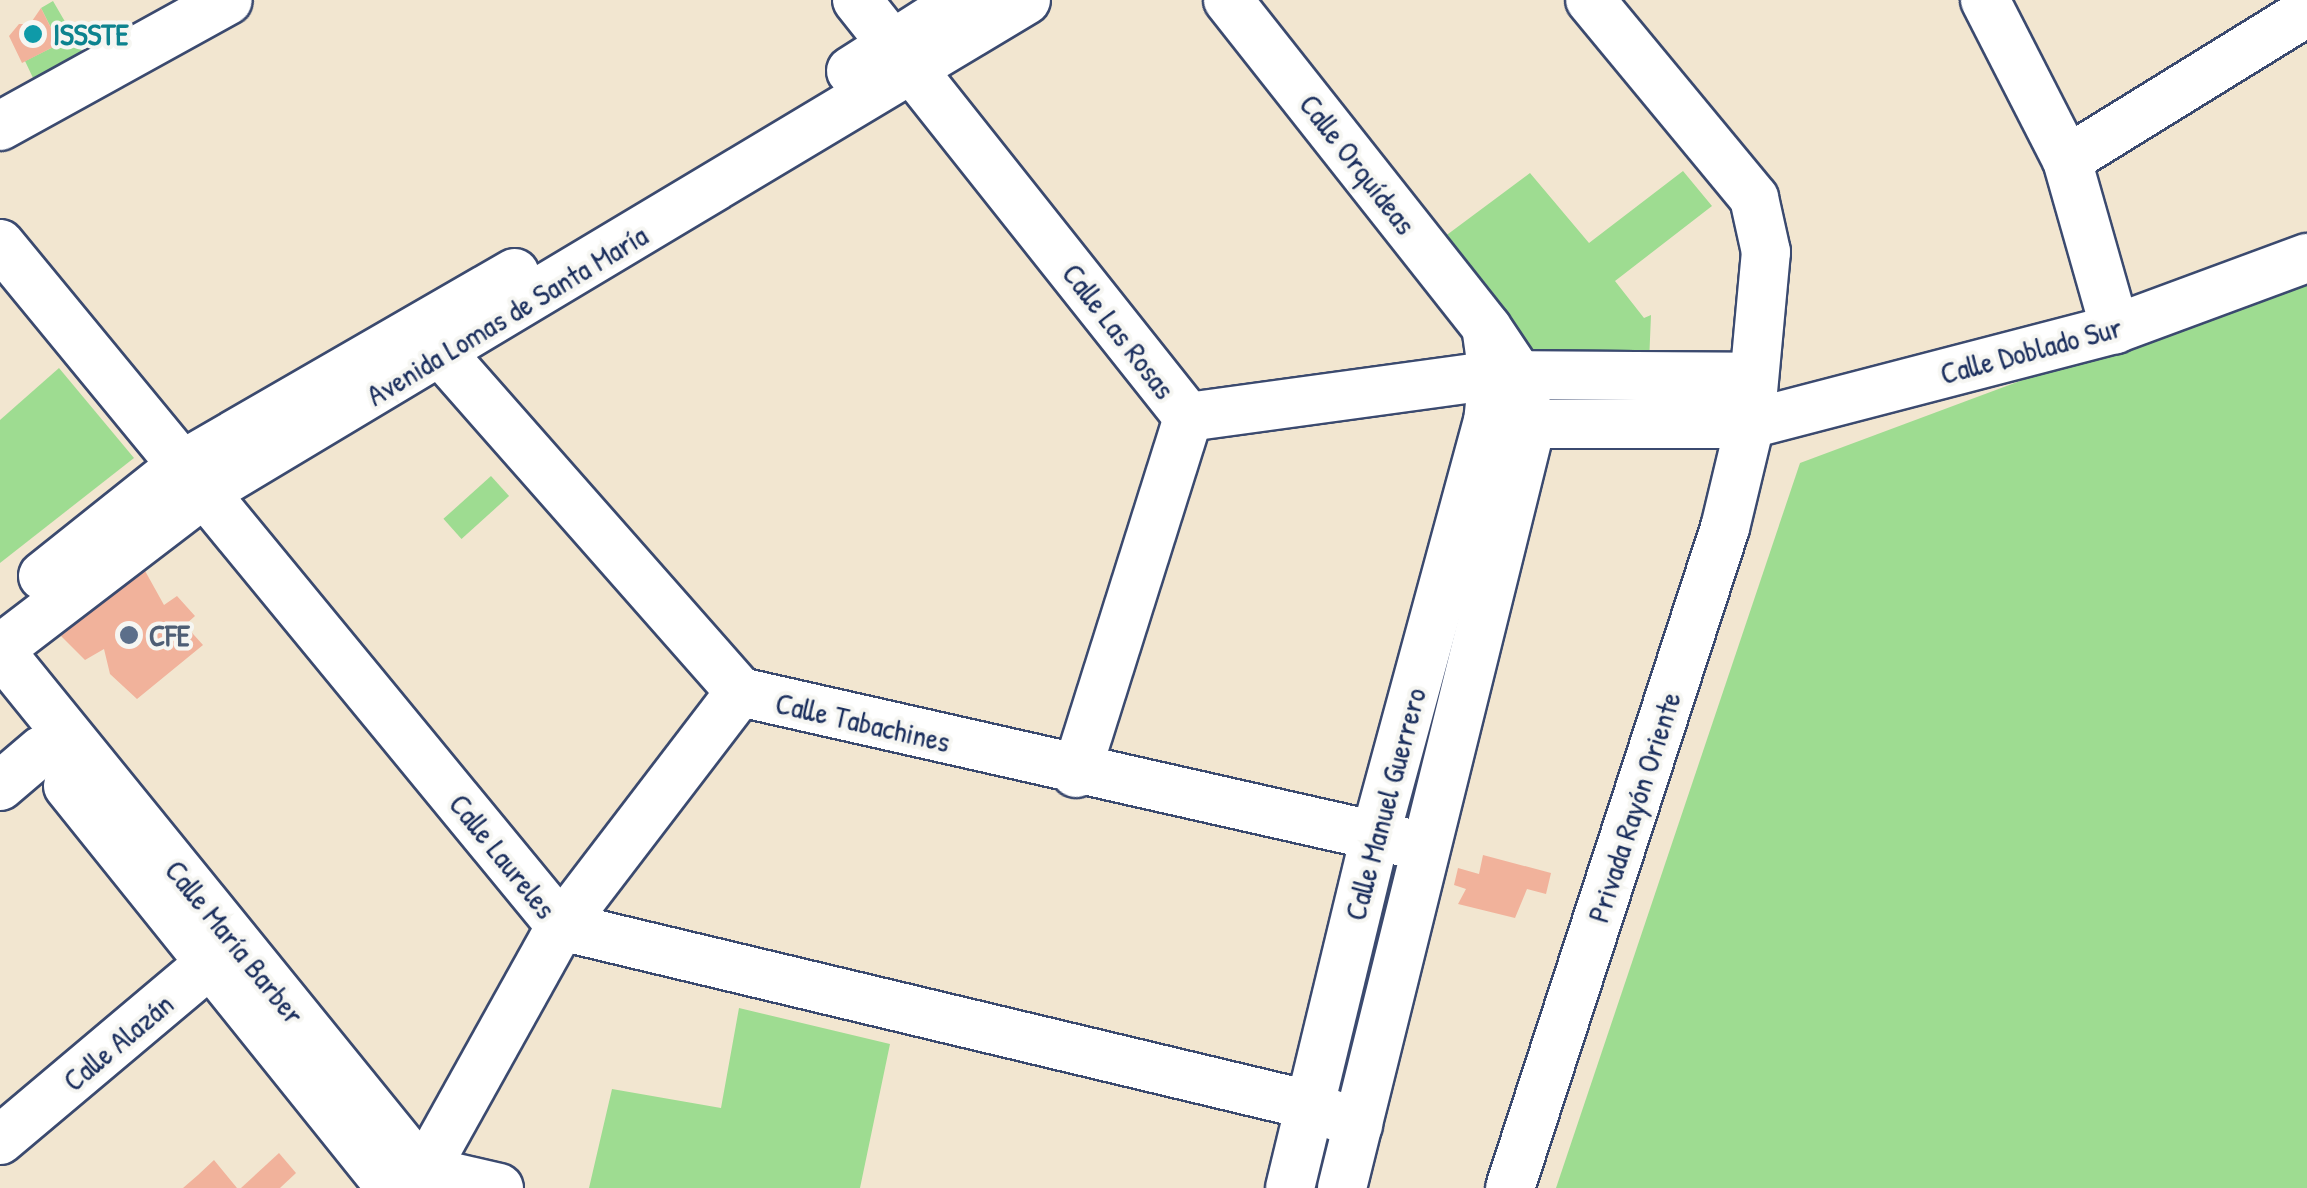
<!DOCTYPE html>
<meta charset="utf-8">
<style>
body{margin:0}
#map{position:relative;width:2307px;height:1188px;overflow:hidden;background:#f2e6d0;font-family:"Patrick Hand",sans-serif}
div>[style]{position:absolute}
.green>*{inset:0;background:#9edc91;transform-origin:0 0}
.building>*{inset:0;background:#f1b29b}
.roads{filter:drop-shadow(2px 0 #3b4a6f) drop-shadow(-2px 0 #3b4a6f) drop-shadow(0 2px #3b4a6f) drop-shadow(0 -2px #3b4a6f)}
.minor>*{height:48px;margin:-24px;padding:0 24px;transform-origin:24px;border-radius:24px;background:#fff}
.dots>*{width:28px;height:28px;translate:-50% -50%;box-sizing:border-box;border:5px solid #f6f6f2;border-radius:50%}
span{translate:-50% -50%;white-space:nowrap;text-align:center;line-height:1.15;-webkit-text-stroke:8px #f6f6f2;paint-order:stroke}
.culture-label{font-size:30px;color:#0d838f;font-weight:700}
.left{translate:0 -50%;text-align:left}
.street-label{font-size:30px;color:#1b2f5e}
.service-label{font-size:30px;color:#4e5e75;font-weight:700}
</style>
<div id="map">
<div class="green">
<i style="clip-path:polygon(53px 1px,82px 51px,34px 80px,25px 61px,59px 44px,41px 8px)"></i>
<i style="clip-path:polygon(1683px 171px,1712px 206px,1615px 281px,1644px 318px,1651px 315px,1649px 363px,1533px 362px,1440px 240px,1530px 173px,1589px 243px)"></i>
<i style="clip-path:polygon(2307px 274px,2307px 1188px,1556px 1188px,1800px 463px)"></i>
<i style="clip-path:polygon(59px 368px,134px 458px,0 563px,0 420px)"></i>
<i style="left:491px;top:476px;width:27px;height:64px;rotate:48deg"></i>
<i style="clip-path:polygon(739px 1008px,890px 1044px,860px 1188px,589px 1188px,612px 1089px,721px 1108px)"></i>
</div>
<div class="building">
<i style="clip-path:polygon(41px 8px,59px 44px,22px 63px,9px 36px,19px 24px,30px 24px)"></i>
<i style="clip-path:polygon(144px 569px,164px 605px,177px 596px,195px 616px,185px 625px,203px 645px,137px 699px,110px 674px,104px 649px,85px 660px,61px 636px)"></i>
<i style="clip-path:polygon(1483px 855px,1551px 873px,1546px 894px,1527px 889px,1515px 918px,1458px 904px,1466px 889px,1454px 885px,1458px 868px,1479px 874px)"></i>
<i style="clip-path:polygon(279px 1153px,296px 1173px,280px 1188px,241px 1188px)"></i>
<i style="clip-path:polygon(214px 1160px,237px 1188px,183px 1188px,198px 1175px)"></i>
</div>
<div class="roads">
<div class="minor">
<i style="left:857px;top:0;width:532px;rotate:51.56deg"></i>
<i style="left:1228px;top:0;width:418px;rotate:51.7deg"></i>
<i style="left:1487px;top:328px;width:63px;rotate:56.1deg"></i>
<i style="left:1522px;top:380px;width:50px;rotate:80.7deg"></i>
<i style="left:1530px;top:429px;width:782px;rotate:103.91deg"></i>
<i style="left:1985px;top:0;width:180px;rotate:62.9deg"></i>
<i style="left:2067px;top:160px;width:176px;rotate:74.1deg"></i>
<i style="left:851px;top:71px;width:132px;rotate:-32.6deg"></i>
<i style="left:0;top:126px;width:260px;rotate:-28.9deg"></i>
<i style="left:2067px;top:160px;width:282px;rotate:-31.7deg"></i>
<i style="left:0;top:244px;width:883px;rotate:50.56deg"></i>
<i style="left:561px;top:926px;width:769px;rotate:13.46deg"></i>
<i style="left:1309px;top:1105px;width:53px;rotate:22.2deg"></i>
<i style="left:443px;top:355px;width:449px;rotate:48.6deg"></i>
<i style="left:740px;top:692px;width:702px;rotate:12.75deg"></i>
<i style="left:1188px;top:417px;width:308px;rotate:-7.8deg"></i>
<i style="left:1493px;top:375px;width:261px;rotate:0.4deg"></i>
<i style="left:1501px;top:424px;width:249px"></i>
<i style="left:1750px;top:424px;width:377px;rotate:-14.6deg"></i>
<i style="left:2115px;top:329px;width:205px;rotate:-20.3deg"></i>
<i style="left:43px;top:576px;width:178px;rotate:-38.6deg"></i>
<i style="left:182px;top:465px;width:384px;rotate:-30deg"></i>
<i style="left:0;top:649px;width:258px;rotate:-37.4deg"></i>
<i style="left:205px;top:492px;width:957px;rotate:-30.93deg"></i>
<i style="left:0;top:651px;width:668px;rotate:50.95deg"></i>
<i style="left:421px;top:1170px;width:80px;rotate:13deg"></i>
<i style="left:1076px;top:773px;width:373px;rotate:-72.5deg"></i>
<i style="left:0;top:786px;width:54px;rotate:-40.5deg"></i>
<i style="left:68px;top:786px;width:516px;rotate:51.22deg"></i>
<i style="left:0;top:1140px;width:301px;rotate:-40.1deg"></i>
<i style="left:415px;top:1188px;width:300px;rotate:-60.9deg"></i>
<i style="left:561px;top:926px;width:295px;rotate:-52.6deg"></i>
<i style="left:1290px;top:1188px;width:365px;rotate:-76.4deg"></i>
<i style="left:1376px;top:833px;width:426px;rotate:-74.8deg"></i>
<i style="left:1488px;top:422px;width:47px;rotate:-83.9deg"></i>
<i style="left:1493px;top:375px;width:42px;rotate:-98.1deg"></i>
<i style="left:1510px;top:1188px;width:694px;rotate:-71.96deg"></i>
<i style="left:1725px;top:528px;width:107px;rotate:-76.5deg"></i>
<i style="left:1750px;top:424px;width:173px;rotate:-84.7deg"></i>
<i style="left:1766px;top:252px;width:55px;rotate:-102.5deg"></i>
<i style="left:1754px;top:198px;width:257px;rotate:-129.6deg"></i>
</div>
</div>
<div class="dots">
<i style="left:33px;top:34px;background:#0f9aa8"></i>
<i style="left:129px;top:635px;background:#5c6f8a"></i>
</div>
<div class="culture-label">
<span class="left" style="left:53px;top:34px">ISSSTE</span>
</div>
<div class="street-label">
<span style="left:1358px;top:164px;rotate:52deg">Calle Orquídeas</span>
<span style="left:507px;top:315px;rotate:-31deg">Avenida Lomas de Santa María</span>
<span style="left:1119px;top:331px;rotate:52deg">Calle Las Rosas</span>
<span style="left:2031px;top:350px;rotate:-15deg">Calle Doblado Sur</span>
<span style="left:863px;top:722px;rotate:13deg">Calle Tabachines</span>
<span style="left:1385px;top:804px;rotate:-75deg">Calle Manuel Guerrero</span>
<span style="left:1634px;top:807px;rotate:-72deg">Privada Rayón Oriente</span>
<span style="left:503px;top:856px;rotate:51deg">Calle Laureles</span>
<span style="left:235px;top:942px;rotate:51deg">Calle María Barber</span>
<span style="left:118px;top:1042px;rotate:-40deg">Calle Alazán</span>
</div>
<div class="service-label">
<span class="left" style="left:149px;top:635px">CFE</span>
</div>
</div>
